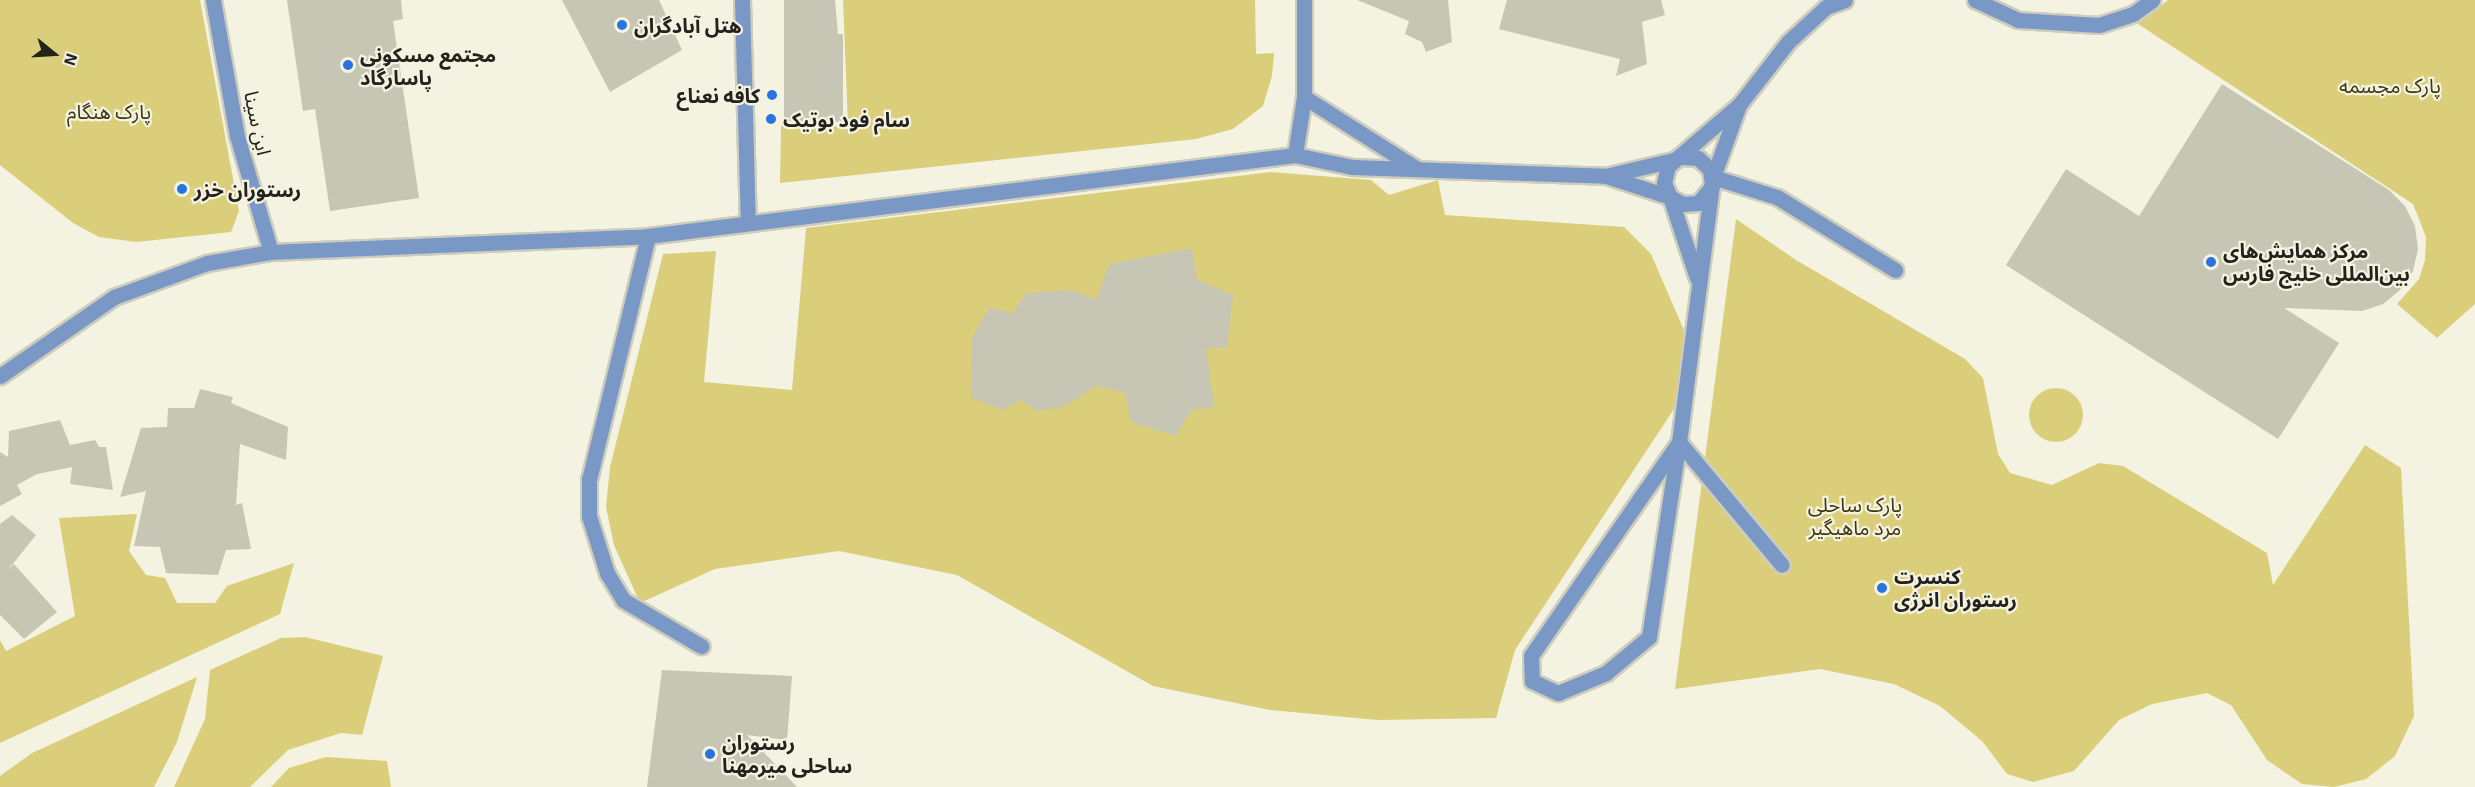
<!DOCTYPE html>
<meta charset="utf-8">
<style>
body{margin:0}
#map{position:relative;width:2475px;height:787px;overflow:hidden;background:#f4f2e0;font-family:"Exo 2","Noto Sans Arabic",sans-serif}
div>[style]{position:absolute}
.green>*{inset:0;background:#dbce7a}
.round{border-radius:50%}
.building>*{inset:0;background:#c7c5b3}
.roads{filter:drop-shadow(2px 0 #cecdbd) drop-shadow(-2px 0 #cecdbd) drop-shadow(0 2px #cecdbd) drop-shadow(0 -2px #cecdbd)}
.minor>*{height:15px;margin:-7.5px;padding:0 7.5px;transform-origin:7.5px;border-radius:7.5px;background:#7998c6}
.dots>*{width:16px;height:16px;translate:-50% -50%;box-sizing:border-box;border:3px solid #f4f2e0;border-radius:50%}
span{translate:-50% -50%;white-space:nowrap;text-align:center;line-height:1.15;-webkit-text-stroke:4.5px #f4f2e0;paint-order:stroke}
.poi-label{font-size:20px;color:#23221c;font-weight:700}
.left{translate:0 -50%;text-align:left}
.right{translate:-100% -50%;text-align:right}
.park-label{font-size:20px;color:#3d3710}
.street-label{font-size:20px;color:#23221c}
.north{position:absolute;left:24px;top:24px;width:60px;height:60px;-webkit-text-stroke:4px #f4f2e0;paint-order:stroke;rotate:108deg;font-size:16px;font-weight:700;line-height:24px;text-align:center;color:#23221c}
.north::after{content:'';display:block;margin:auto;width:21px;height:27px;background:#23221c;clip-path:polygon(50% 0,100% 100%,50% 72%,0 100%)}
</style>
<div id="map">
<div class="green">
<i style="clip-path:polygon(0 0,200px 0,239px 211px,231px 232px,136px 242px,99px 237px,73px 223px,0 165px)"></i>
<i style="clip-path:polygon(843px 0,1255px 0,1256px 54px,1274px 53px,1272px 76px,1263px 106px,1233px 129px,1196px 139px,780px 183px,781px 126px,848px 126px)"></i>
<i style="clip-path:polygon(2168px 0,2475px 0,2475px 304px,2437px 338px,2397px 304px,2419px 279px,2425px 260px,2426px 237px,2413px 204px,2138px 24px)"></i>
<i style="clip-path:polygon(1271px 172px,1371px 180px,1389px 195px,1438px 180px,1445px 215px,1624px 227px,1651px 254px,1686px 335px,1674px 409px,1515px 650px,1496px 718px,1378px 720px,1270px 710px,1153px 686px,957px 575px,839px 551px,715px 569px,640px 603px,614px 545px,606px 507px,610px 467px,663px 254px,716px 251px,704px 382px,792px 390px,806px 228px)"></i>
<i style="clip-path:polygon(1736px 219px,1796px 260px,1965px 359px,1983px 378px,1998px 454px,2010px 473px,2052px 485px,2099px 463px,2123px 466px,2267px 553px,2273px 585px,2365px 445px,2401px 468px,2414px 716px,2395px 756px,2366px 779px,2334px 787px,2302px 784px,2267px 760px,2231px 705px,2207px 693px,2152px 704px,2119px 720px,2074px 771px,2033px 782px,2007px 774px,1982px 741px,1940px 706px,1894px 684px,1820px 669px,1675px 689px)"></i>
<i class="round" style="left:2029px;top:388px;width:54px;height:54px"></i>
<i style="clip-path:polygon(137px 514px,129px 551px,146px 575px,165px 578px,177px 603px,215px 603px,227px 586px,294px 563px,280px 614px,0 743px,0 640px,6px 651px,75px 616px,59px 518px)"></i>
<i style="clip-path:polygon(305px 637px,383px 656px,362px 735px,341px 733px,288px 750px,250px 787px,174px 787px,205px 719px,210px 670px,281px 638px)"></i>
<i style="clip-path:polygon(197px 677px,177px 742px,154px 787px,0 787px,0 776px,32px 753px)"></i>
<i style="clip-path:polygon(326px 757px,387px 761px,391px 787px,271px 787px,289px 768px)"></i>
</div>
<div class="building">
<i style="clip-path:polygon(287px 0,401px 0,403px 19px,393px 21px,419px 198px,330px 211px,315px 109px,303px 111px)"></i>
<i style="clip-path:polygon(562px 0,659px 0,682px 50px,610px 92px)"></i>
<i style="clip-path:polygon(784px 0,835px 0,838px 34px,843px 34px,843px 122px,784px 121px)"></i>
<i style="clip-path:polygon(1357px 0,1448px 0,1452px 42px,1426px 52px,1422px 42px,1405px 34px,1409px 21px)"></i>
<i style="clip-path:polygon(1507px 0,1661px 0,1665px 15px,1642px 22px,1647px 64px,1616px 76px,1620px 59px,1499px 29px)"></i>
<i style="clip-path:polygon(2222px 84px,2389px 190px,2405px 206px,2415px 226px,2418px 249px,2413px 271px,2400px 290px,2383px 304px,2362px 311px,2284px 308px,2339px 343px,2278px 439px,2006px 265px,2066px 169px,2139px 216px)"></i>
<i style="clip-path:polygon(1192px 248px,1197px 280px,1233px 295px,1227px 347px,1206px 349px,1214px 407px,1192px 410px,1176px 436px,1131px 422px,1125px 393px,1096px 386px,1063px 407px,1038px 411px,1020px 400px,1002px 410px,971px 397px,972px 338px,990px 307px,1012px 314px,1026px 293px,1072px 290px,1096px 300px,1109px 264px)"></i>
<i style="clip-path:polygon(200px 389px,233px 397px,231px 403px,288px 427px,286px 460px,240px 444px,236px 505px,242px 503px,251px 549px,226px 550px,218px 575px,166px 573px,160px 547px,134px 546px,146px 491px,120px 497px,141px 428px,167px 427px,168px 408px,194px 408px)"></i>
<i style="clip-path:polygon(60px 420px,70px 445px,95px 440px,99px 447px,106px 447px,113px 490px,70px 484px,72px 467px,37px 474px,17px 485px,22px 494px,0 506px,0 452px,8px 457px,9px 431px)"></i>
<i style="clip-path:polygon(12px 515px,36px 535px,8px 570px,14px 564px,57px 612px,24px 639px,0 615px,0 524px)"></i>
<i style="clip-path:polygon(662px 670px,792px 676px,787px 740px,747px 735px,797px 787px,647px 787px)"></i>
</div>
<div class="roads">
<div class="minor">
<i style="left:213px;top:0;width:138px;rotate:80deg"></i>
<i style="left:237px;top:136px;width:121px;rotate:73.7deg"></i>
<i style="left:742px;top:0;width:222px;rotate:88.5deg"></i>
<i style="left:1975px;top:0;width:47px;rotate:24.9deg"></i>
<i style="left:2018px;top:20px;width:81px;rotate:3.5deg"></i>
<i style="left:2099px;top:25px;width:36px;rotate:-18deg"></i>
<i style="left:2133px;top:14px;width:24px;rotate:-36deg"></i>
<i style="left:1304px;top:97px;width:133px;rotate:32.4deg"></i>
<i style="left:1738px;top:108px;width:73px;rotate:109.9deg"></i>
<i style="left:1713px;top:177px;width:67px;rotate:17.4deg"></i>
<i style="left:1777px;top:197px;width:139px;rotate:31.7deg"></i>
<i style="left:1295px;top:155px;width:59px;rotate:-81.2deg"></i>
<i style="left:1304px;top:97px;width:97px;rotate:-90deg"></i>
<i style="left:1682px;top:157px;width:16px;rotate:4deg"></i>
<i style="left:1698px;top:158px;width:16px;rotate:43deg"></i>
<i style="left:1710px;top:169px;width:17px;rotate:83deg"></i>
<i style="left:1712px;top:186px;width:22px;rotate:129deg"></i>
<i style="left:1698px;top:203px;width:15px;rotate:176deg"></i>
<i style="left:1683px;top:204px;width:15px;rotate:-152deg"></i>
<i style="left:1670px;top:197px;width:15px;rotate:-113deg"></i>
<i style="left:1664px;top:183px;width:17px;rotate:-77deg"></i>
<i style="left:1668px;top:166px;width:94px;rotate:-40.7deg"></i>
<i style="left:1739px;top:105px;width:80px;rotate:-52.1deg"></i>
<i style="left:1788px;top:42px;width:52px;rotate:-42.6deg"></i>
<i style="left:1826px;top:7px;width:20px;rotate:-20deg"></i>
<i style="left:1606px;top:176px;width:67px;rotate:18.2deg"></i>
<i style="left:1670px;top:197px;width:85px;rotate:71.6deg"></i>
<i style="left:648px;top:236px;width:250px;rotate:103.6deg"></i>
<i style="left:589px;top:479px;width:37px;rotate:90deg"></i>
<i style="left:589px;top:516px;width:60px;rotate:72.5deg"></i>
<i style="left:607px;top:573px;width:31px;rotate:59deg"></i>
<i style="left:623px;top:600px;width:91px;rotate:30.5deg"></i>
<i style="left:0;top:376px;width:139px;rotate:-34.7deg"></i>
<i style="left:114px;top:297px;width:99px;rotate:-20.1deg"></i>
<i style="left:207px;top:263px;width:65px;rotate:-9.8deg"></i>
<i style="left:271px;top:252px;width:377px;rotate:-2.4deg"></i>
<i style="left:648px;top:236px;width:652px;rotate:-7.14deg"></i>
<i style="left:1295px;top:155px;width:58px;rotate:11.9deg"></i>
<i style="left:1352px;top:167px;width:253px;rotate:2deg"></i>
<i style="left:1605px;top:176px;width:71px;rotate:-13.1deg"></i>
<i style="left:1679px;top:442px;width:260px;rotate:124.7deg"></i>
<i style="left:1531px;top:656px;width:25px;rotate:88deg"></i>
<i style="left:1532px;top:681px;width:29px;rotate:25deg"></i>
<i style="left:1558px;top:693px;width:52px;rotate:-22.6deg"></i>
<i style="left:1606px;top:673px;width:56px;rotate:-39.9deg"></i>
<i style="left:1649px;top:637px;width:197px;rotate:-81.3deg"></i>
<i style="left:1679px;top:442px;width:258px;rotate:-82.7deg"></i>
<i style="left:1679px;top:442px;width:160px;rotate:50.1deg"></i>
</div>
</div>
<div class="dots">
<i style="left:622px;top:25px;background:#2873df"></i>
<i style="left:348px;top:65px;background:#2873df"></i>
<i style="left:772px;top:95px;background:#2873df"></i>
<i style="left:771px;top:119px;background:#2873df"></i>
<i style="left:182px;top:189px;background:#2873df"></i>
<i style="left:2211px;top:262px;background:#2873df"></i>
<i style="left:1882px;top:588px;background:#2873df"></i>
<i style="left:710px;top:754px;background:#2873df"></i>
</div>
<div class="poi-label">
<span class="left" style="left:634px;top:25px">هتل آبادگران</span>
<span class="left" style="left:360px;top:66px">مجتمع مسکونی<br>پاسارگاد</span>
<span class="right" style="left:760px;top:95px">كافه نعناع</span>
<span class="left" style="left:783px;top:119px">سام فود بوتیک</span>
<span class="left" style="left:194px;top:189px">رستوران خزر</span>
<span class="left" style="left:2223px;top:262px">مرکز همایش‌های<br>بین‌المللی خلیج فارس</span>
<span class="left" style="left:1894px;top:588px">کنسرت<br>رستوران انرژی</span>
<span class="left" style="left:722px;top:754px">رستوران<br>ساحلی میرمهنا</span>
</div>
<div class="park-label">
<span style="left:2390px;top:85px">پارک مجسمه</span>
<span style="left:109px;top:111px">پارک هنگام</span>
<span style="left:1855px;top:516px">پارک ساحلی<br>مرد ماهیگیر</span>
</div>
<div class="street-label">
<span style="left:258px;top:123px;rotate:78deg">ابن سینا</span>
</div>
<div class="north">N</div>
</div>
